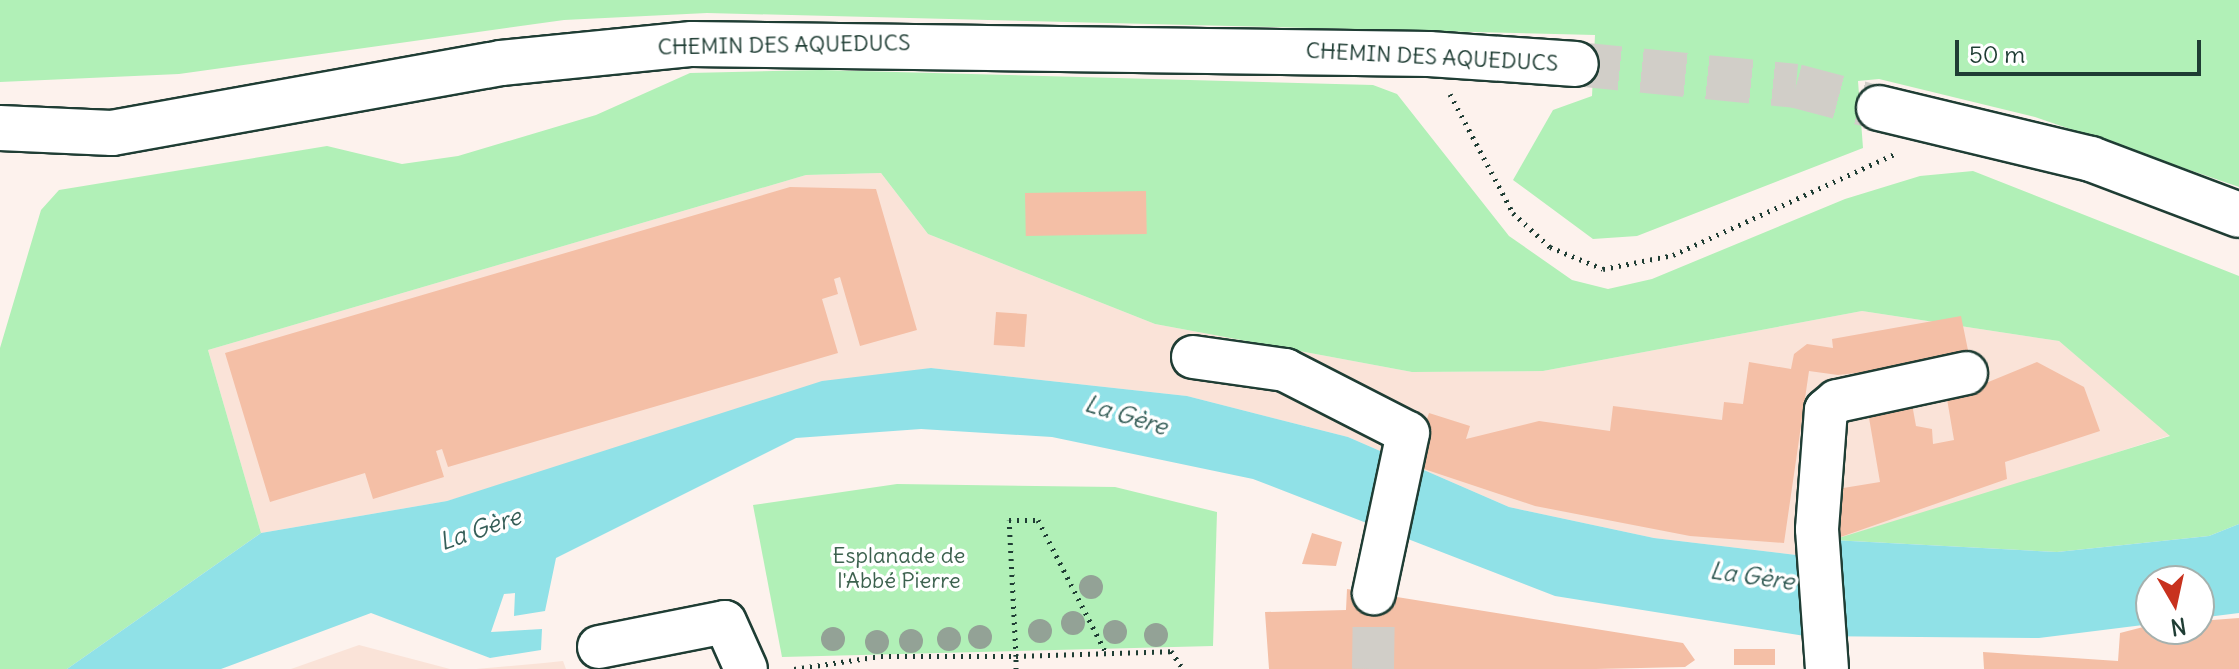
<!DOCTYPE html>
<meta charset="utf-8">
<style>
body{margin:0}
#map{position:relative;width:2239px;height:669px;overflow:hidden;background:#fdf2ed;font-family:Delius,sans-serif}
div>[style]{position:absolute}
.built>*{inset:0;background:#fae3d8}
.green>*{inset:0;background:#b1f0b7}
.water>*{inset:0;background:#90e1e7}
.building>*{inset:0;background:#f4bfa6;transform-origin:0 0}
.minor-tunnel>*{height:42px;margin-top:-21px;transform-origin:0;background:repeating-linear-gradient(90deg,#d1cec8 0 42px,transparent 0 63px)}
.major-tunnel>*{height:44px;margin-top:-22px;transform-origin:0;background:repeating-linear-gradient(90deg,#d1cec8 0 44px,transparent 0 66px)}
.path>*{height:5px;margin-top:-2.5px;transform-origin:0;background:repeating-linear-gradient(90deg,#1f3d34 0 2px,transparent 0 8px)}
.roads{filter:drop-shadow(2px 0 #1f3d34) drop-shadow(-2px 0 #1f3d34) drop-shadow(0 2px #1f3d34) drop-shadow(0 -2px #1f3d34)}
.minor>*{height:42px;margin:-21px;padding:0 21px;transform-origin:21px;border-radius:21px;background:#fff}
.major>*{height:44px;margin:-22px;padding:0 22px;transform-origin:22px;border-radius:22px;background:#fff}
.trees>*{width:24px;height:24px;margin:-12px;border-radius:50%;background:#93a296}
span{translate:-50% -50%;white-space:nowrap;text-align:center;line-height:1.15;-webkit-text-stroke:7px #fff;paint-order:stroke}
.street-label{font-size:22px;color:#1f3d34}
.park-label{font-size:22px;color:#3c614e}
.water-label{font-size:24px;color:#365e58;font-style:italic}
.north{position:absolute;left:2135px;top:565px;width:80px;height:80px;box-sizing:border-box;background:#fff;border:2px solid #a5b1ae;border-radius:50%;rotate:171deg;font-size:22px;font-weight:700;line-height:32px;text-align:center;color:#1f3d34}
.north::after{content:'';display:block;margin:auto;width:28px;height:36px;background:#c8321e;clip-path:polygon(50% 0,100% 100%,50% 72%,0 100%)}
.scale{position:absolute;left:1955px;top:40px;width:246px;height:36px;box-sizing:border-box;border:4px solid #1f3d34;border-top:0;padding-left:10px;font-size:24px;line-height:28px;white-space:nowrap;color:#1f3d34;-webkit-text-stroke:6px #fff;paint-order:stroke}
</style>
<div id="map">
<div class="built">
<i style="clip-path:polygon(881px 173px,928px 234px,1155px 324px,1412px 372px,1543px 371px,1862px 311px,2059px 341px,2171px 435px,1796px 555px,1654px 538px,1509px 507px,1348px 437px,1187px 396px,931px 368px,447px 501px,261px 533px,208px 350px,806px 175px)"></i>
<i style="clip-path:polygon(359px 645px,450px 669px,291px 669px)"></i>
<i style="clip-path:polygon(563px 661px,566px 669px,476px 669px,544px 663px)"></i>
</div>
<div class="green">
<i style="clip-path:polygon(0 0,2239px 0,2239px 187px,2035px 117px,1879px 79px,1858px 81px,1863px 148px,1637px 236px,1593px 239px,1513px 180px,1553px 110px,1592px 96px,1595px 35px,707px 13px,564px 20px,179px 74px,0 82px)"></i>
<i style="clip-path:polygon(821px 70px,1373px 85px,1397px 94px,1509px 236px,1572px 280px,1608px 289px,1652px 279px,1845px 199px,1920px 176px,1973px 171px,2239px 276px,2239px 524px,2209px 536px,2057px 552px,1832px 540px,2170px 436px,2059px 341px,1862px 311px,1543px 371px,1412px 372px,1155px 324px,928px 234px,881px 173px,806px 175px,208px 350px,261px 533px,67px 669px,0 669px,0 348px,41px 210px,59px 190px,327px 146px,402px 164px,458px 156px,596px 115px,690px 73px)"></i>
<i style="clip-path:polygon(897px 484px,1115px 487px,1217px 512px,1213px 646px,782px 657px,753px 505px)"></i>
</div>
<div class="water">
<i style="clip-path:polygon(931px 368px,1187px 396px,1348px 437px,1509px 507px,1654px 538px,1796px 555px,1832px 540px,2057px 552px,2209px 536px,2239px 524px,2239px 613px,2199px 618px,2199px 581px,2151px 581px,2151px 624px,2039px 638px,1805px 636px,1555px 596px,1253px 479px,1052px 437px,921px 429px,796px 438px,556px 558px,545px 611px,514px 616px,515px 593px,504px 594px,491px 632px,542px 629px,541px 650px,490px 658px,371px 613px,221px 669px,67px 669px,261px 533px,447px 501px,822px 381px)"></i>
</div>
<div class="building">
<i style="clip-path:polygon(790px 187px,876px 189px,917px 330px,860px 346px,840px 277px,834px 279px,838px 294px,822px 299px,838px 353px,448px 467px,442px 449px,436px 451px,444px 477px,373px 499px,365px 473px,270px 502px,225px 353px)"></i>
<i style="left:1146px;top:191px;width:43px;height:121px;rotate:89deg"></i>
<i style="left:996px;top:312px;width:31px;height:33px;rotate:4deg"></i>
<i style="clip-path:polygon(1961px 316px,1970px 360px,1838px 375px,1809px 371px,1784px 543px,1690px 536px,1535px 506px,1412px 465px,1429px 413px,1470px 426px,1466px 439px,1539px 421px,1610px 431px,1613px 406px,1722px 420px,1724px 402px,1743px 404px,1749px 362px,1791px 369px,1794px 354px,1807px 344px,1833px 348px,1832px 339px)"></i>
<i style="clip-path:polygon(2037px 362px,2084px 387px,2100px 431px,2005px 462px,2007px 479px,1832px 540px,1831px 490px,1880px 482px,1868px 412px,1912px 404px,1916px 426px,1932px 429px,1933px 444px,1954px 440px,1947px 399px)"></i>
<i style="clip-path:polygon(1312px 533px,1342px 542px,1336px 566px,1302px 564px)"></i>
<i style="clip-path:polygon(1347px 589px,1683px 643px,1695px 660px,1685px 667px,1596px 669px,1269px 669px,1265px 612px,1346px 610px)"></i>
<i style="clip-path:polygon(2239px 618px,2239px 669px,1984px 669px,1983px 652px,2118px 661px,2120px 633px,2151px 625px,2199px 629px,2199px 621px)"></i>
<i style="left:1775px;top:649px;width:16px;height:41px;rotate:90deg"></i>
</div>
<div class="minor-tunnel">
<i style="left:1373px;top:669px;width:76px;rotate:-89.2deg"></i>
</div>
<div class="major-tunnel">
<i style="left:1576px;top:64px;width:221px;rotate:5.7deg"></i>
<i style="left:1796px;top:86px;width:86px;rotate:14.8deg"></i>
</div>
<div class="path">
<i style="left:1450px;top:94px;width:135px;rotate:62.1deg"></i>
<i style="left:1513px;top:213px;width:50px;rotate:42.6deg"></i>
<i style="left:1550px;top:247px;width:57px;rotate:22.5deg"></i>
<i style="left:1603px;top:269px;width:71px;rotate:-11.3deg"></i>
<i style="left:1673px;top:255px;width:246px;rotate:-24.5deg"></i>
<i style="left:794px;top:669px;width:88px;rotate:-8.5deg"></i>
<i style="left:881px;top:656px;width:135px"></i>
<i style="left:1016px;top:656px;width:136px;rotate:-92.9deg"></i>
<i style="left:1009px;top:520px;width:29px"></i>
<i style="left:1038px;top:520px;width:149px;rotate:62.9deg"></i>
<i style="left:1016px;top:669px;width:13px;rotate:-90deg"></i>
<i style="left:1016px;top:656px;width:155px;rotate:-1.8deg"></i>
<i style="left:1171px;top:651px;width:22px;rotate:56deg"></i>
</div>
<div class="roads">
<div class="minor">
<i style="left:1193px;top:357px;width:93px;rotate:8deg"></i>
<i style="left:1285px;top:370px;width:138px;rotate:27.1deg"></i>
<i style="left:1408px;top:433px;width:164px;rotate:102deg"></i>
<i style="left:599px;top:647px;width:128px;rotate:-11.2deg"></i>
<i style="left:725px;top:622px;width:51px;rotate:65.9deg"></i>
<i style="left:1827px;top:669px;width:140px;rotate:-94.1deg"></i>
<i style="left:1817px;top:529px;width:119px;rotate:-85.7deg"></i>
<i style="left:1826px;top:410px;width:14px;rotate:-39deg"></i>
<i style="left:1837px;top:401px;width:132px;rotate:-12.2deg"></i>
</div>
<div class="major">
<i style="left:1879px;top:108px;width:218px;rotate:13.5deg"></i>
<i style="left:2091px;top:159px;width:158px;rotate:20.7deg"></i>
<i style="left:0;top:128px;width:112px;rotate:2.6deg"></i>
<i style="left:112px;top:133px;width:395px;rotate:-10.2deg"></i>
<i style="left:501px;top:63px;width:192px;rotate:-5.7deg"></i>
<i style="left:692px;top:44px;width:737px;rotate:0.78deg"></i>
<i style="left:1429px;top:54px;width:147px;rotate:3.9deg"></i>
</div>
</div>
<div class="trees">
<i style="left:1091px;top:587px"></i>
<i style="left:1073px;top:623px"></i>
<i style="left:1040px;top:631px"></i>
<i style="left:1115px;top:632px"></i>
<i style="left:1156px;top:635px"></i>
<i style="left:980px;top:637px"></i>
<i style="left:833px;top:639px"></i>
<i style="left:949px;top:639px"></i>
<i style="left:911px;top:641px"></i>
<i style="left:877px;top:642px"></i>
</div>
<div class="street-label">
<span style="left:784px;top:45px;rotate:-1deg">CHEMIN DES AQUEDUCS</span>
<span style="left:1432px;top:57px;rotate:3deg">CHEMIN DES AQUEDUCS</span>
</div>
<div class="park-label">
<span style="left:899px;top:568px">Esplanade de<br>l'Abbé Pierre</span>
</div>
<div class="water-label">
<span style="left:1126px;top:415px;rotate:17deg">La Gère</span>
<span style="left:480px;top:529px;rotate:-19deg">La Gère</span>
<span style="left:1752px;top:576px;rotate:8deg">La Gère</span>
</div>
<div class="north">N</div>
<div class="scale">50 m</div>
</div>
